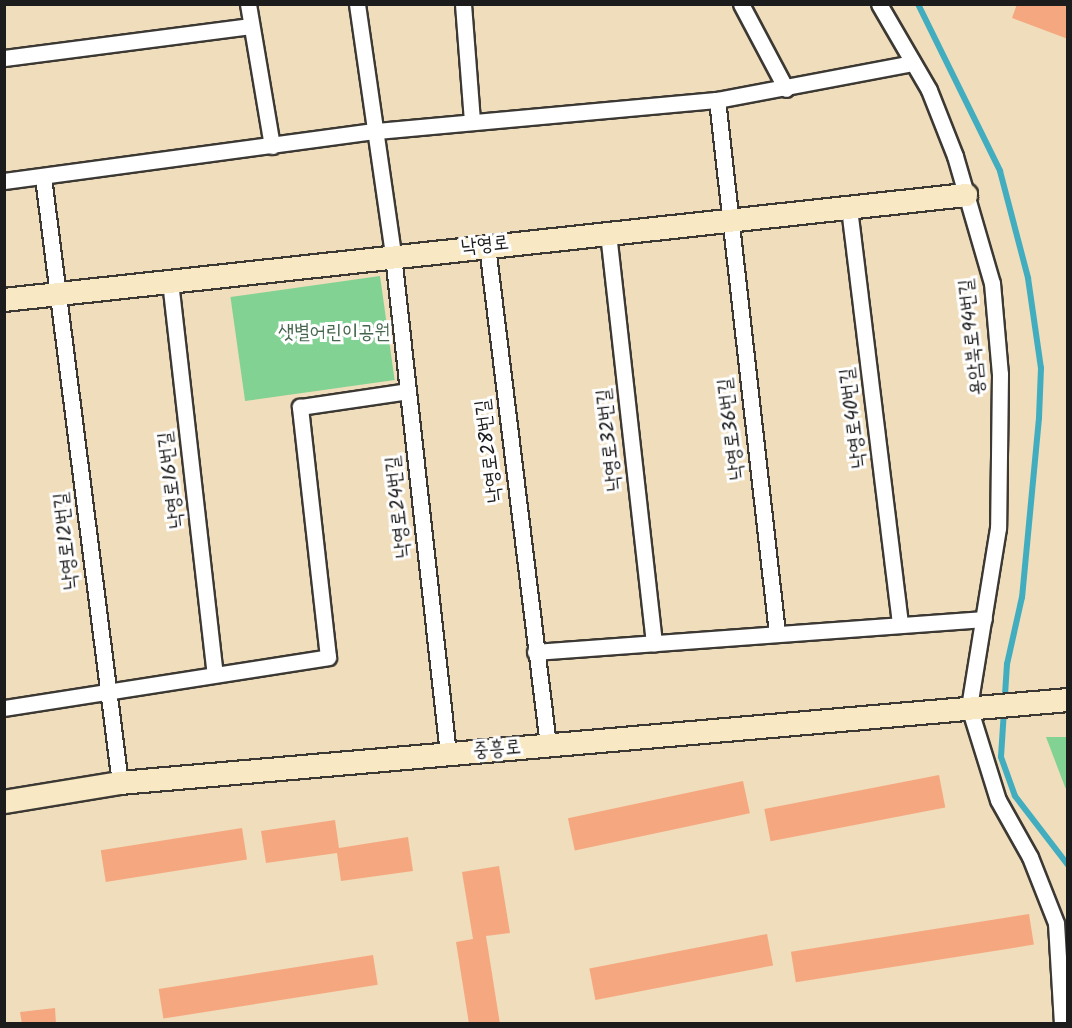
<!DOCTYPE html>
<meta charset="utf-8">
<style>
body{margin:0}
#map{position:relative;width:1072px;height:1028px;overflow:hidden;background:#f0ddbb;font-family:Kalam,"Poor Story",sans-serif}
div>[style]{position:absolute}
.green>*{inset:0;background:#81d293;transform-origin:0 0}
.stream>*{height:6px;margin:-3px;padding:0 3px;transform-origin:3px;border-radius:3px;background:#41adbf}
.building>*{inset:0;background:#f5a880;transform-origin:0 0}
.roads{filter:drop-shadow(2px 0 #3c3934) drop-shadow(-2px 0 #3c3934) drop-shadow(0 2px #3c3934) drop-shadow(0 -2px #3c3934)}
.street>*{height:15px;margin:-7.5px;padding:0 7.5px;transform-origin:7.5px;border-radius:7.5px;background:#fff}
.secondary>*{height:22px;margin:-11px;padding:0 11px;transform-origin:11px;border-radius:11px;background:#f8e8c3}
span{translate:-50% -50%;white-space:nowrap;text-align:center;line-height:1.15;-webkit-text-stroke:6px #fff;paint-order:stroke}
.street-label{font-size:20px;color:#1c1c1c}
.park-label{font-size:20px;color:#44654c}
.frame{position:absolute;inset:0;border:6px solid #1c1c1c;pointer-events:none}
</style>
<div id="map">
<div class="green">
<i style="left:380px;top:276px;width:105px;height:151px;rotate:82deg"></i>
<i style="clip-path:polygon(1046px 737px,1067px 737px,1067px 790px,1065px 787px)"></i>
</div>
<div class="stream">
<i style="left:918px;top:4px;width:186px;rotate:63.8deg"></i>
<i style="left:1000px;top:171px;width:111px;rotate:75.3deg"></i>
<i style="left:1028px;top:278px;width:91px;rotate:81.8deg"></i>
<i style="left:1041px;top:368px;width:50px;rotate:92.3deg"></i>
<i style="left:1039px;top:418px;width:180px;rotate:95.4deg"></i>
<i style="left:1022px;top:597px;width:69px;rotate:102.6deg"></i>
<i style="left:1007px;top:664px;width:93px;rotate:93.7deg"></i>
<i style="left:1001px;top:757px;width:41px;rotate:70.3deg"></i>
<i style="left:1015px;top:796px;width:87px;rotate:52.5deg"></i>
</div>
<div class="building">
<i style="clip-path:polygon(1017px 4px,1068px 4px,1068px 39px,1012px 18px)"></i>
<i style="left:939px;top:775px;width:33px;height:178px;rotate:79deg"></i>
<i style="left:743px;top:781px;width:33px;height:179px;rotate:78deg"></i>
<i style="clip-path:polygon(335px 820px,339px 848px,408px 837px,413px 871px,341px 881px,337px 853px,266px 863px,261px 831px)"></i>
<i style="left:242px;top:828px;width:32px;height:143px;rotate:81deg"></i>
<i style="clip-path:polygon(499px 866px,510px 933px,486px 936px,500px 1024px,469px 1024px,456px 942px,473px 939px,462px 872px)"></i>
<i style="left:1029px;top:914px;width:31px;height:241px;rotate:81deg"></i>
<i style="left:767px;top:934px;width:32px;height:181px;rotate:79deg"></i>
<i style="left:373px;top:955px;width:30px;height:217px;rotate:81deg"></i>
<i style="clip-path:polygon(55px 1008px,56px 1024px,22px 1024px,20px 1012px)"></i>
</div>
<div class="roads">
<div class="street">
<i style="left:248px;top:4px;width:144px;rotate:80.4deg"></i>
<i style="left:357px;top:4px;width:254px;rotate:81.8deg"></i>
<i style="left:393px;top:255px;width:502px;rotate:83.71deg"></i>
<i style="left:463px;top:4px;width:118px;rotate:85.6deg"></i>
<i style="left:741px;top:4px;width:96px;rotate:62.1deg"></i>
<i style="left:879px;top:4px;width:99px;rotate:59.8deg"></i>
<i style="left:929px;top:90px;width:71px;rotate:68.5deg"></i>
<i style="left:955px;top:156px;width:132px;rotate:73.8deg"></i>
<i style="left:992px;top:283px;width:91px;rotate:85deg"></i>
<i style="left:1000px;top:374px;width:154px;rotate:90.7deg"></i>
<i style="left:998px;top:528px;width:181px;rotate:99.2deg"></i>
<i style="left:969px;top:707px;width:97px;rotate:72.7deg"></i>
<i style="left:998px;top:800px;width:65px;rotate:60.7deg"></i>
<i style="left:1030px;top:857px;width:71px;rotate:68.5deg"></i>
<i style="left:1056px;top:923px;width:101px;rotate:86.6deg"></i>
<i style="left:4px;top:58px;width:249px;rotate:-7.4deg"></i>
<i style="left:717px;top:100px;width:536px;rotate:83.58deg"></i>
<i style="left:43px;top:177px;width:611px;rotate:82.76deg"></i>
<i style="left:4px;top:181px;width:375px;rotate:-7.7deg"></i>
<i style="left:376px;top:131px;width:342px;rotate:-5.2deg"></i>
<i style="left:717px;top:100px;width:199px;rotate:-10.7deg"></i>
<i style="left:849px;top:208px;width:419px;rotate:83deg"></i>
<i style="left:608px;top:233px;width:413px;rotate:83.6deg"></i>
<i style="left:487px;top:246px;width:503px;rotate:83.03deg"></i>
<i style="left:170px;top:281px;width:395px;rotate:83.5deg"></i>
<i style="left:535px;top:652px;width:450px;rotate:-4.2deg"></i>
<i style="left:4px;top:708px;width:328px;rotate:-8.9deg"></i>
<i style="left:328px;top:657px;width:252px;rotate:-96.4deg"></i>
<i style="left:300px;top:407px;width:109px;rotate:-8.4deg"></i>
</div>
<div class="secondary">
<i style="left:4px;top:300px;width:968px;rotate:-6.23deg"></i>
<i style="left:4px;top:802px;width:118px;rotate:-9.3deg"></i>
<i style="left:120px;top:783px;width:952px;rotate:-5deg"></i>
</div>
</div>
<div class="street-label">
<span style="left:485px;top:246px;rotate:-6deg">낙영로</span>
<span style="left:973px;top:337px;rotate:-96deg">용암북로94번길</span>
<span style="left:854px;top:418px;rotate:-97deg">낙영로40번길</span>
<span style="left:732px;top:429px;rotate:-97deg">낙영로36번길</span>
<span style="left:610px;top:440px;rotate:-96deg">낙영로32번길</span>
<span style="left:490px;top:451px;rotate:-97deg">낙영로28번길</span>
<span style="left:172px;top:480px;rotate:-97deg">낙영로16번길</span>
<span style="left:399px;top:507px;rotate:-96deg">낙영로24번길</span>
<span style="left:67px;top:541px;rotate:-96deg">낙영로12번길</span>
<span style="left:497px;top:750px;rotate:-5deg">중흥로</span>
</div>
<div class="park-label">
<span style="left:334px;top:333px">샛별어린이공원</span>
</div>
<div class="frame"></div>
</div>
